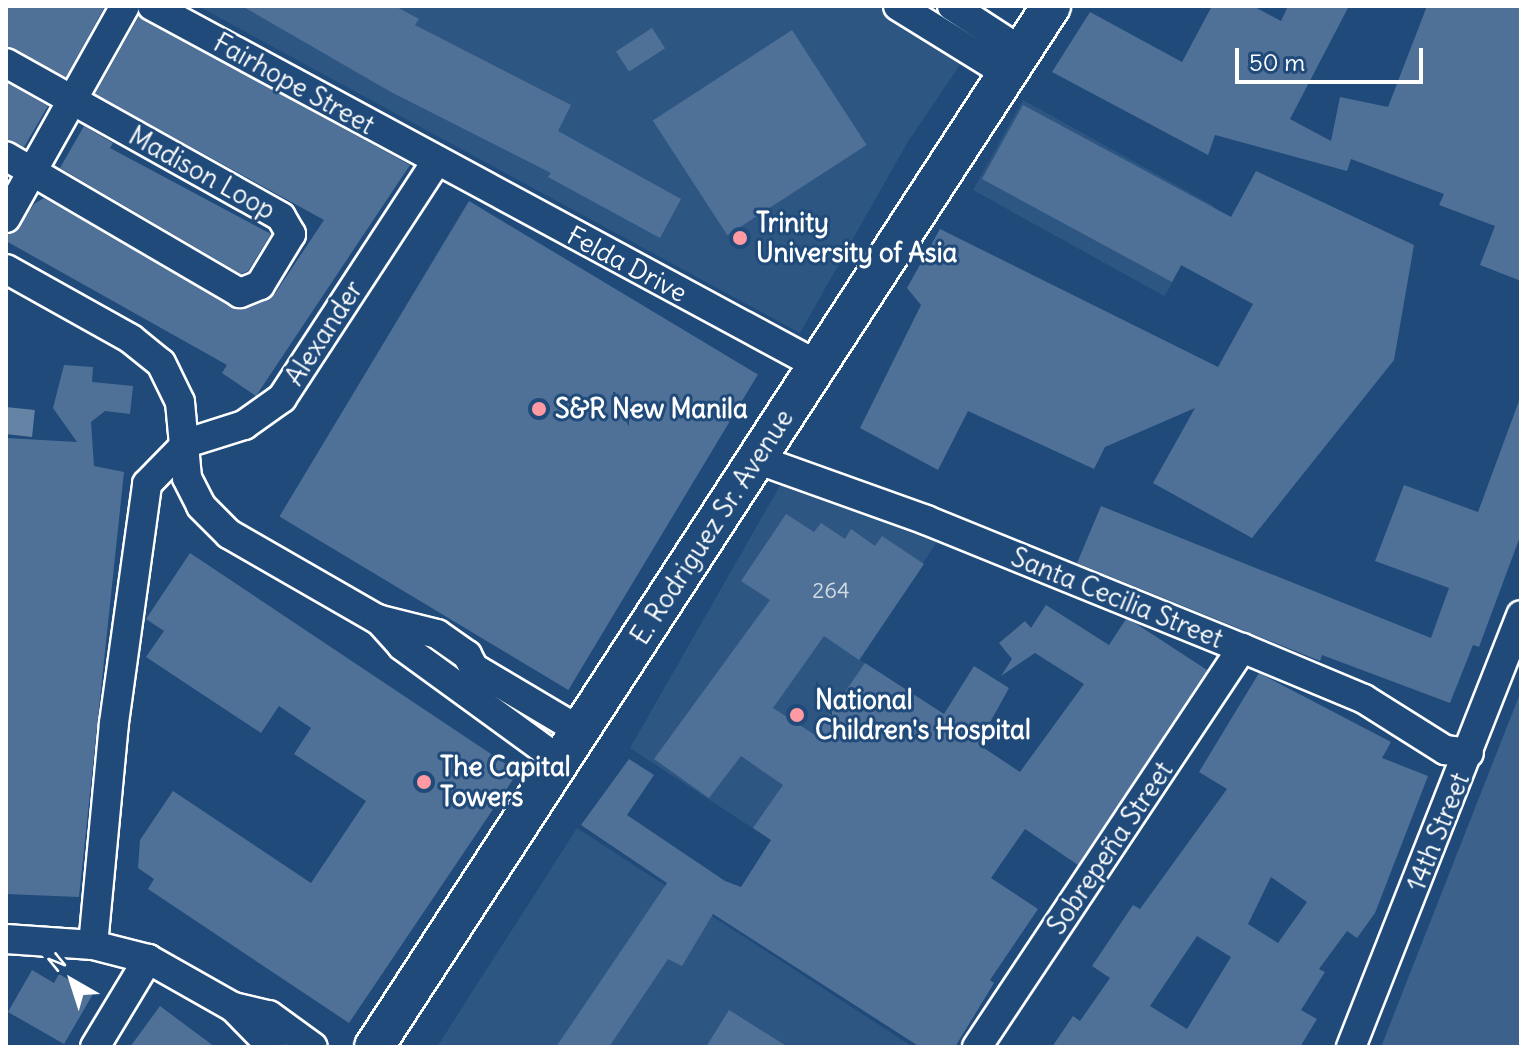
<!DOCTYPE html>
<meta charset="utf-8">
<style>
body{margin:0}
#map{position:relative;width:1527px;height:1053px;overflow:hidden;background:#1f4a7a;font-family:Delius,sans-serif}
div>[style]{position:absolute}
.built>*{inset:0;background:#2e5683;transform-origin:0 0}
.green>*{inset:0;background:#3c618b}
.water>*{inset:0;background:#6583a4;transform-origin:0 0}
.building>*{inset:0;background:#507197;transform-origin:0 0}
.roads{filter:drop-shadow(2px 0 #fff) drop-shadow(-2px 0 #fff) drop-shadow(0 2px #fff) drop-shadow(0 -2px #fff)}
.minor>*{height:28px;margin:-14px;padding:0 14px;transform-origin:14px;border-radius:14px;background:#1f4a7a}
.secondary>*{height:38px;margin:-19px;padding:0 19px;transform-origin:19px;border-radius:19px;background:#1f4a7a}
.dots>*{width:22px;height:22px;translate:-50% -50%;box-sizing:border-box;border:4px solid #1f4a7a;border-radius:50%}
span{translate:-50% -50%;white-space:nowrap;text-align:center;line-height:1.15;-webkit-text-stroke:6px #1f4a7a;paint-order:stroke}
.number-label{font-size:22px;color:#d3dce5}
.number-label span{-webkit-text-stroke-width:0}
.street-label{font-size:26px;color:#fff}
.poi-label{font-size:26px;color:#fff;font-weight:700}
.left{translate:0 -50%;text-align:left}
.frame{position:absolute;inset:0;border:8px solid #fff;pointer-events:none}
.north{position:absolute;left:32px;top:941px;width:80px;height:80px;-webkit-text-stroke:6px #1f4a7a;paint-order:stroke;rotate:321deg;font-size:22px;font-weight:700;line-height:32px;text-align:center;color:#fff}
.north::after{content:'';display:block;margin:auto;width:28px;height:36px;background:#fff;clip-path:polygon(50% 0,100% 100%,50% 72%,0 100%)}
.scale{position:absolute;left:1235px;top:48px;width:188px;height:36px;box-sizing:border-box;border:4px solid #fff;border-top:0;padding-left:10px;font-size:24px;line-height:28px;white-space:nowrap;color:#fff;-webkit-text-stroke:6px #1f4a7a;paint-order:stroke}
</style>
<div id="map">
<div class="built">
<i style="clip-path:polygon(198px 6px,878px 6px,966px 56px,907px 143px,800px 333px)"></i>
<i style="left:1023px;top:100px;width:219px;height:103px;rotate:29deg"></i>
<i style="clip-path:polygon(782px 482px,940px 537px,860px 660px,981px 739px,869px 904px,630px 748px)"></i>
<i style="clip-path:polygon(577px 828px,913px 1047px,437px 1047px)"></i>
</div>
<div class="green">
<i style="clip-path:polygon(1521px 691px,1521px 1047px,1381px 1047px)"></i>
</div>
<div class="water">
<i style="left:6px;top:407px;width:29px;height:27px;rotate:6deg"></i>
</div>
<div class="building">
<i style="clip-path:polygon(6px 6px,101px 6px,104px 8px,66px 77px,6px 46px)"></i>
<i style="clip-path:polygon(242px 6px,395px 6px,419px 19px,415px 25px,571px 105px,558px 131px,681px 199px,660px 238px,548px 177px,551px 173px,391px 92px)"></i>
<i style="clip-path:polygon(1212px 6px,1253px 6px,1281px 21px,1288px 6px,1349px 6px,1290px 119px,1331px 141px,1340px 97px,1388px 107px,1427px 6px,1521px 6px,1521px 281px,1480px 265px,1495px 226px,1439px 205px,1444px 194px,1351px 159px,1347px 171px,1215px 135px,1208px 155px,1052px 72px,1090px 12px,1182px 62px)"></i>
<i style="clip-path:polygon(139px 16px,410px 165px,256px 396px,222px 373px,227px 365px,6px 241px,6px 235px,15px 232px,34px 204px,44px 198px,239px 310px,274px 295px,324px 220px,95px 94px)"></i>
<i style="left:652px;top:28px;width:24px;height:43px;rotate:57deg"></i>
<i style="left:792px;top:30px;width:137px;height:166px;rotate:57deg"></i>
<i style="clip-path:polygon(6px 82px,48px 106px,24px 147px,6px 139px)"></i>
<i style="clip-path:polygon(1023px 105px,1231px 217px,1256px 171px,1414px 245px,1394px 360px,1252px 538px,1153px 483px,1195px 408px,1105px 447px,1094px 469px,968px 411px,938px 470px,860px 428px,921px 305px,907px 288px,940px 229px,1218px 367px,1253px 304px,1181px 265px,1172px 282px,982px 179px)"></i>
<i style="clip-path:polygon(84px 126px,113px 143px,110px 148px,271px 234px,248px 271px,241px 274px,60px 168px)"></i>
<i style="left:469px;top:201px;width:337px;height:368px;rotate:31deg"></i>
<i style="clip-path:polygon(64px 365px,93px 367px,92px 382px,133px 386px,130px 414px,105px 411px,91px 422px,94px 466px,124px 472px,79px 897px,6px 894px,6px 438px,77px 442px,53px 408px)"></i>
<i style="clip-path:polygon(1519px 401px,1521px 534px,1479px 647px,1473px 645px,1450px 703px,1322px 655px,1320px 661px,1077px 563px,1101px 506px,1431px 638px,1449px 588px,1375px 561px,1404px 485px,1478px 512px)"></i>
<i style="clip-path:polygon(786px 514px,814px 532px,821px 523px,845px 539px,851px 529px,875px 546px,882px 536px,924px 564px,859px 660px,824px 636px,773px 708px,815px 735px,865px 663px,944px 714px,974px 666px,1009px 688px,978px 744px,1020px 772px,1084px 684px,1035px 653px,1001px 676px,1012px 659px,999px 643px,1025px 621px,1031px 628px,1046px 605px,1109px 645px,1126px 619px,1135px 623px,1207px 670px,1078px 865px,1025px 829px,991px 878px,1038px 909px,990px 980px,994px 983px,955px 1047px,920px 1047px,713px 914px,682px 966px,668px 959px,609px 1047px,556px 1047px,667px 883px,581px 825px,629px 759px,654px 775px,627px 815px,725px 881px,741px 887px,771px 840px,753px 828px,783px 785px,741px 756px,709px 798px,654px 759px,770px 600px,741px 581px)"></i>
<i style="clip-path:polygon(190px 553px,518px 772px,349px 1023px,148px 889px,154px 879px,138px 868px,140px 840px,173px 791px,311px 883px,366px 801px,294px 754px,311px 728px,279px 706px,261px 733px,146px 657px,164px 631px,146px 619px)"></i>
<i style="clip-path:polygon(evenodd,1259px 673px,1391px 742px,1382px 758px,1428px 776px,1375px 913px,1357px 938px,1347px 931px,1319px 969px,1325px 972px,1301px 1010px,1317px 1019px,1300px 1047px,1052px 1047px,1073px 1016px,1080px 1021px,1110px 978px,1092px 966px,1133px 905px,1140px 909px,1227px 789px,1199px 772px,1259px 673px,1271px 877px,1307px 902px,1278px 943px,1248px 924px,1271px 877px,1259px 673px,1197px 936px,1231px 957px,1187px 1029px,1150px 1006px,1197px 936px)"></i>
<i style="clip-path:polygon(32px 970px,54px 983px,59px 974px,93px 994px,64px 1044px,8px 1012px)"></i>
<i style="clip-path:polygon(160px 1006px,215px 1047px,130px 1047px)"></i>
<i style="clip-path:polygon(729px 1010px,788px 1047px,706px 1047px)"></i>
</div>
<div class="roads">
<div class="minor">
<i style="left:152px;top:6px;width:756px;rotate:28.36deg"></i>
<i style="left:898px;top:6px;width:127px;rotate:31.8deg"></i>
<i style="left:952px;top:6px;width:82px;rotate:33.1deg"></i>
<i style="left:6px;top:63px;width:315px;rotate:29.2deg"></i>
<i style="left:281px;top:217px;width:20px;rotate:60deg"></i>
<i style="left:291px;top:234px;width:60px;rotate:121.3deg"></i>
<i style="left:260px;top:285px;width:22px;rotate:158deg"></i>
<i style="left:240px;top:293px;width:271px;rotate:-149.7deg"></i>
<i style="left:6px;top:218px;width:243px;rotate:-60.7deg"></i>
<i style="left:6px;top:269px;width:143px;rotate:29.2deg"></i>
<i style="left:131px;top:339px;width:38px;rotate:39deg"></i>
<i style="left:161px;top:363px;width:43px;rotate:64deg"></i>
<i style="left:180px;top:402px;width:76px;rotate:84.7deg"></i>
<i style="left:187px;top:478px;width:31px;rotate:63deg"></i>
<i style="left:201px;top:506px;width:40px;rotate:45deg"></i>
<i style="left:229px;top:534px;width:171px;rotate:29.9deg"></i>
<i style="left:377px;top:619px;width:62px;rotate:14deg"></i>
<i style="left:437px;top:634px;width:37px;rotate:35deg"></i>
<i style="left:467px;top:655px;width:15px;rotate:62deg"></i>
<i style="left:474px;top:668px;width:123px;rotate:30.7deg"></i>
<i style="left:756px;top:459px;width:181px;rotate:19.7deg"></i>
<i style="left:926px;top:520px;width:341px;rotate:22.1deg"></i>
<i style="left:1242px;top:648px;width:132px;rotate:22.7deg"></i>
<i style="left:1364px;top:699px;width:96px;rotate:32.2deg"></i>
<i style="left:1445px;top:750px;width:24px;rotate:7deg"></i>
<i style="left:378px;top:619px;width:36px;rotate:48deg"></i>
<i style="left:402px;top:646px;width:195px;rotate:36deg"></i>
<i style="left:6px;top:939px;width:87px;rotate:3.9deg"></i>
<i style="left:93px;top:945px;width:57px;rotate:14.3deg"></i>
<i style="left:148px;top:959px;width:98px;rotate:29.5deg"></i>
<i style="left:233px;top:1007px;width:37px;rotate:13deg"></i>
<i style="left:269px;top:1015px;width:54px;rotate:36deg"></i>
<i style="left:93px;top:945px;width:223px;rotate:-84.6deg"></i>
<i style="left:114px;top:723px;width:241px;rotate:-82.1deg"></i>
<i style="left:147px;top:484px;width:57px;rotate:-45.7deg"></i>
<i style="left:187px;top:443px;width:60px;rotate:-17.5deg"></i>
<i style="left:244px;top:425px;width:47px;rotate:-35.4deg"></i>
<i style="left:282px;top:398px;width:282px;rotate:-56.9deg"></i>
<i style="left:233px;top:1007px;width:56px;rotate:45.7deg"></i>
<i style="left:95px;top:1047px;width:103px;rotate:-58.9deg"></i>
<i style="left:977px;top:1047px;width:479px;rotate:-56.4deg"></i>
<i style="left:1351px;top:1047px;width:464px;rotate:-68.5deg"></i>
</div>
<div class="secondary">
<i style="left:374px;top:1047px;width:1242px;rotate:-56.96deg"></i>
</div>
</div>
<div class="dots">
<i style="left:740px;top:238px;background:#ff9aa2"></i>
<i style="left:539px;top:409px;background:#ff9aa2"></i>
<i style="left:797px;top:715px;background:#ff9aa2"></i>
<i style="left:424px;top:782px;background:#ff9aa2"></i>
</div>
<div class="number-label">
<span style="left:831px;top:591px">264</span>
</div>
<div class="street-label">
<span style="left:294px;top:84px;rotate:29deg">Fairhope Street</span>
<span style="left:202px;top:173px;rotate:29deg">Madison Loop</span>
<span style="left:627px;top:264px;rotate:28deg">Felda Drive</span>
<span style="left:324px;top:333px;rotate:-57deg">Alexander</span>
<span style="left:712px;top:527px;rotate:-57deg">E. Rodriguez Sr. Avenue</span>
<span style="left:1117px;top:598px;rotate:22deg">Santa Cecilia Street</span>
<span style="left:1438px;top:832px;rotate:-68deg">14th Street</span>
<span style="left:1110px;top:848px;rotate:-56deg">Sobrepeña Street</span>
</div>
<div class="poi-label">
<span class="left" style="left:756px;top:238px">Trinity<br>University of Asia</span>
<span class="left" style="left:555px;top:409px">S&amp;R New Manila</span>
<span class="left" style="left:815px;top:715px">National<br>Children's Hospital</span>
<span class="left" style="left:440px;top:782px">The Capital<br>Towers</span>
</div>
<div class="frame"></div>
<div class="north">N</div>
<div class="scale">50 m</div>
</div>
